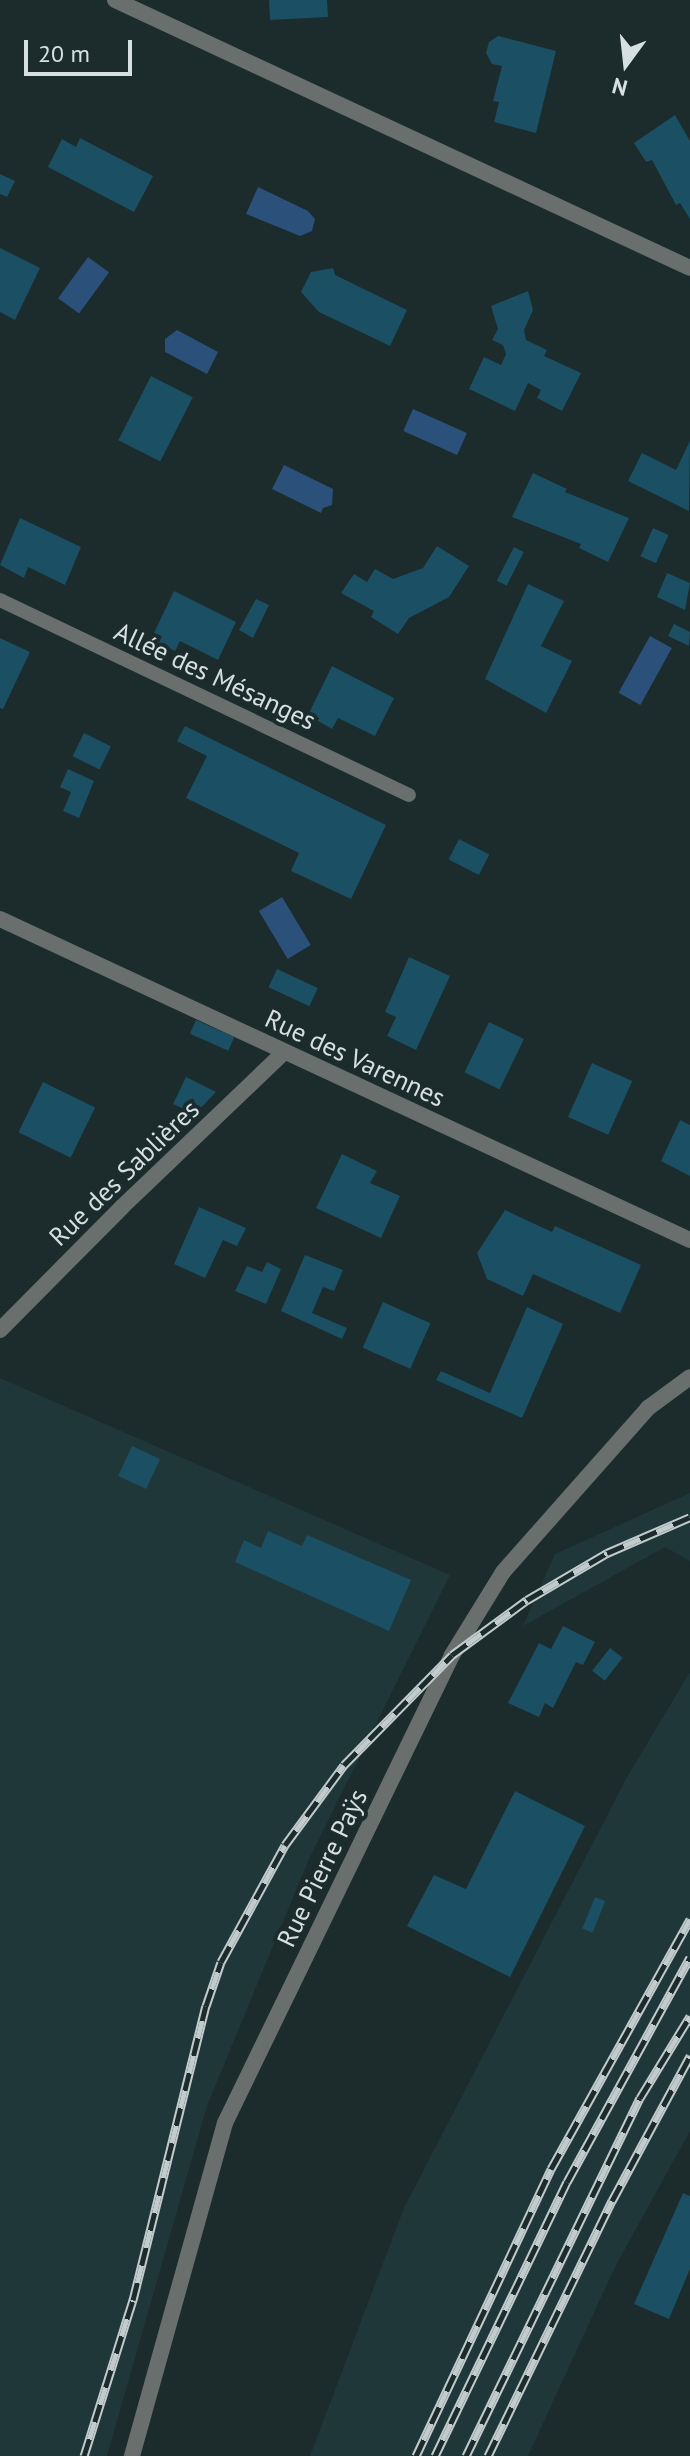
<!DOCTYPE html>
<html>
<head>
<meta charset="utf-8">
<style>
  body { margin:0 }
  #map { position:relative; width:690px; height:2456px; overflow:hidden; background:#1c2b2c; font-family:"PT Sans",sans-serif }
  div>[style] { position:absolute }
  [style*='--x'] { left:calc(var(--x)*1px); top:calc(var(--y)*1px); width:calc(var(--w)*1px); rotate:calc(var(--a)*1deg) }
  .built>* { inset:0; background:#203739 }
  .water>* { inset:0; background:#2b5079; transform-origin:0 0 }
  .building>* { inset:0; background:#1a4f64; transform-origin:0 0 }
  .service>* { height:14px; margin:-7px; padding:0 7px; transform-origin:7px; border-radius:7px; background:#686f6d }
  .minor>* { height:16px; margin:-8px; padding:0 8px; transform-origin:8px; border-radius:8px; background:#686f6d }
  .rail>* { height:9px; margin-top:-4.5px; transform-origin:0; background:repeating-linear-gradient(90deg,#1c2b2c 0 18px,#c1cbcc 0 36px); box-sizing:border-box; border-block:2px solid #c1cbcc }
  span { translate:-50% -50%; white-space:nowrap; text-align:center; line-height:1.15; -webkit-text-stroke:8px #1c2b2c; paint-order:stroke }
  .street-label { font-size:26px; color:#d7e0e1 }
  .north { position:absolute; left:586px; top:24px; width:80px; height:80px; -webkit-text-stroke:6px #1c2b2c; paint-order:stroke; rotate:195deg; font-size:22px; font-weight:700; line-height:32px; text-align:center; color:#d7e0e1 }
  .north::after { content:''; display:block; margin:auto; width:28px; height:36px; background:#d7e0e1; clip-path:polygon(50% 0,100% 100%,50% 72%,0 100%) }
  .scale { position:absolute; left:24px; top:40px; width:108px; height:36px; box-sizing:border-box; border:4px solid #d7e0e1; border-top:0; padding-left:10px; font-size:24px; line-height:28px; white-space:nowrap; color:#d7e0e1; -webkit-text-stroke:6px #1c2b2c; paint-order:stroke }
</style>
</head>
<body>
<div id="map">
  <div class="built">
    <i style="clip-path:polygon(0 1378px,450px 1575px,308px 1861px,207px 2106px,107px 2456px,0 2456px)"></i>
    <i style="clip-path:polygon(690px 1493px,690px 1561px,665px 1547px,523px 1626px,555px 1554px)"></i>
    <i style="clip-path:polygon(690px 1672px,690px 2131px,615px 2267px,528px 2456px,310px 2456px,404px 2208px,626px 1779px)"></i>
  </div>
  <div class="water">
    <i style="clip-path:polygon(258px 187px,308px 211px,315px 219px,312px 231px,300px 236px,246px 214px)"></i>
    <i style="left:88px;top:257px;width:26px;height:51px;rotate:36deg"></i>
    <i style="clip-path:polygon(177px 330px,218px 352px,207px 374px,165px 352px,165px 339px)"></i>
    <i style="left:413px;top:409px;width:59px;height:24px;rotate:24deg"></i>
    <i style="clip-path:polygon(284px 465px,333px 489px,332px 505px,323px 508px,321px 513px,272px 489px)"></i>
    <i style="left:650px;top:636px;width:25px;height:65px;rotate:29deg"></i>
    <i style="left:282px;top:897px;width:56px;height:27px;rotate:59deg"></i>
  </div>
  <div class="building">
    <i style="clip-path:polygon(269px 0,327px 0,328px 17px,270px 20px)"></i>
    <i style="clip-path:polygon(498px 36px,556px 51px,536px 133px,494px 122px,499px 102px,493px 101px,502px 66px,492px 64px,486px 53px,489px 42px)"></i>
    <i style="clip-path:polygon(675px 115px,690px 141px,690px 219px,680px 203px,676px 205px,652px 160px,646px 162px,634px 143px)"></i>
    <i style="clip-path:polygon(80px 138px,153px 176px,134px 212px,48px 167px,62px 139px,76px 147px)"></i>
    <i style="clip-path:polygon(0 174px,15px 181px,7px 197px,0 194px)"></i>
    <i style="clip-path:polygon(0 248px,40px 268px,15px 320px,0 312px)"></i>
    <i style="clip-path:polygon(333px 268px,335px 275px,407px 310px,390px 346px,319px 312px,301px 292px,311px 272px)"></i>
    <i style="clip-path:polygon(528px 291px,533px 310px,524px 330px,526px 340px,547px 350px,544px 356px,581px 373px,562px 411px,537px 398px,541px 390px,528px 383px,515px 411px,469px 389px,484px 357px,501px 365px,506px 354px,503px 345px,492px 340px,498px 329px,491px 306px)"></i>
    <i style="left:151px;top:376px;width:47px;height:72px;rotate:27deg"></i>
    <i style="clip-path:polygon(690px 441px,689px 511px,628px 481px,642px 453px,676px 470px)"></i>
    <i style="clip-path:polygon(533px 473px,567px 489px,565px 492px,629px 518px,608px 562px,579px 548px,581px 544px,512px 517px)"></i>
    <i style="clip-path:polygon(20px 518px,81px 547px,65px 585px,28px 567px,24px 578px,0 565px)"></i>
    <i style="left:653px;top:528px;width:17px;height:31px;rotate:24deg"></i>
    <i style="clip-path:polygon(437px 546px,469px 566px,449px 597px,409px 618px,398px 634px,371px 617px,374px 611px,341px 593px,354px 574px,367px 582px,375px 569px,393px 579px,423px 568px)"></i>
    <i style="left:514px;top:547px;width:11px;height:38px;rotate:27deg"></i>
    <i style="clip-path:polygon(667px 573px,690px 583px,685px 610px,657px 597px)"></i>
    <i style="clip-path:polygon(528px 584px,564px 601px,541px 646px,572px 661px,546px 713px,485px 679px)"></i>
    <i style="clip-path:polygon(174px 591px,236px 622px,218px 660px,180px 641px,175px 651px,151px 639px)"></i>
    <i style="clip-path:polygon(256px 599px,269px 605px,253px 638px,239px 630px)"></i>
    <i style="clip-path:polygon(674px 624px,690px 632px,689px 646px,668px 636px)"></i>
    <i style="clip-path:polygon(0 638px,30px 652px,3px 709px,0 708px)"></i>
    <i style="clip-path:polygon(332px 666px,394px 698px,375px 736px,338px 718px,332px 729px,308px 715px)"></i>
    <i style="clip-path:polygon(185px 726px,386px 825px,351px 899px,291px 871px,299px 853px,186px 798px,207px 756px,177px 741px)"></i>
    <i style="left:84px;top:733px;width:30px;height:26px;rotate:26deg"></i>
    <i style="clip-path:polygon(68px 769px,94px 781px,79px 818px,63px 811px,71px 792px,60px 787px)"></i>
    <i style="left:459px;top:839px;width:34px;height:23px;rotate:27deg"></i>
    <i style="clip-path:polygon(409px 957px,450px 976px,416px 1050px,387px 1036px,396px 1017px,385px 1012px)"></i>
    <i style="left:277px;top:969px;width:45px;height:20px;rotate:25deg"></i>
    <i style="left:196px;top:1020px;width:42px;height:15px;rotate:24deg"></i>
    <i style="left:489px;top:1022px;width:39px;height:56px;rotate:26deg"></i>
    <i style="left:592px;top:1063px;width:44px;height:59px;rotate:24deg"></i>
    <i style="clip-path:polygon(186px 1077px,216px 1092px,195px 1114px,173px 1104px)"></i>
    <i style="left:43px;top:1082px;width:58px;height:56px;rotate:26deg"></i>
    <i style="clip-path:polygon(680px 1120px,690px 1125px,690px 1176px,661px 1161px)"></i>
    <i style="clip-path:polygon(342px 1154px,377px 1171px,370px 1183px,400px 1196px,381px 1238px,316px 1208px)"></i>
    <i style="clip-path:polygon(199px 1207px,246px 1228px,237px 1246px,223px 1240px,205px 1278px,174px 1264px)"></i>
    <i style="clip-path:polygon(505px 1210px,552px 1232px,555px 1226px,641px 1265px,620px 1313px,533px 1274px,523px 1296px,487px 1279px,477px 1253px)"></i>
    <i style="clip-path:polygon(305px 1255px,343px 1270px,334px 1291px,323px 1287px,312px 1313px,347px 1328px,342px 1339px,281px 1311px)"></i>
    <i style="clip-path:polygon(267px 1262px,281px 1269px,266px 1304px,235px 1291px,247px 1266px,262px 1272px)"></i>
    <i style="left:383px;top:1302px;width:52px;height:50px;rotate:24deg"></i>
    <i style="clip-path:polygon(527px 1307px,563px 1324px,522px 1418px,436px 1380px,441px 1371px,490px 1393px)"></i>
    <i style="left:132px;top:1446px;width:31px;height:33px;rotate:25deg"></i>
    <i style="clip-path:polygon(268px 1531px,302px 1546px,307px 1535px,411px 1580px,389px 1631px,235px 1562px,244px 1540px,261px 1548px)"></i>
    <i style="clip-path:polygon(563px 1626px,595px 1642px,583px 1665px,576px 1662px,553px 1708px,545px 1703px,539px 1717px,508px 1703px,539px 1643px,551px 1649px)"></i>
    <i style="left:610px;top:1648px;width:16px;height:29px;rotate:38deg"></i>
    <i style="clip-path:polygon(515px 1791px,585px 1826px,510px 1977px,407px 1926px,434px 1875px,466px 1889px)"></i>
    <i style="left:595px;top:1897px;width:11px;height:34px;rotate:22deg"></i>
    <i style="clip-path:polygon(683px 2193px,690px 2196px,690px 2269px,669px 2319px,634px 2304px)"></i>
  </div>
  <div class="service">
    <i style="--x:0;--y:600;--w:453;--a:25.5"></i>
  </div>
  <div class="minor">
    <i style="--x:115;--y:0;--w:634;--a:24.99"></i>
    <i style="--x:0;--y:919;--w:761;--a:24.95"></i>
    <i style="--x:0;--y:1330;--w:173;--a:-45.2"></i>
    <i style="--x:122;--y:1207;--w:224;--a:-43.7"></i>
    <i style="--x:132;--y:2456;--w:346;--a:-74.4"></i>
    <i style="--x:225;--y:2123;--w:520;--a:-64.12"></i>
    <i style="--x:452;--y:1655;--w:97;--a:-58.4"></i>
    <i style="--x:503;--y:1572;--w:219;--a:-48.5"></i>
    <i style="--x:648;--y:1408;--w:52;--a:-36.4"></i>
  </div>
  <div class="rail">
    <i style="--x:84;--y:2456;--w:164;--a:-72.6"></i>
    <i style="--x:133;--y:2300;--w:303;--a:-76.1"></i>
    <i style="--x:206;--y:2006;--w:46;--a:-71.2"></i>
    <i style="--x:221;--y:1962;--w:133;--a:-61.3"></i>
    <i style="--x:285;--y:1845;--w:99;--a:-53.6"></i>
    <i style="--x:344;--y:1765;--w:154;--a:-45.5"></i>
    <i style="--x:452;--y:1655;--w:93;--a:-36.3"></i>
    <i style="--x:527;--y:1600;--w:93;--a:-30.4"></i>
    <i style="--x:607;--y:1553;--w:90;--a:-23.4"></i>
    <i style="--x:416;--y:2456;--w:317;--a:-64.8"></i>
    <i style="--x:551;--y:2169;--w:286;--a:-60.9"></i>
    <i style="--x:435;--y:2456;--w:304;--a:-64.3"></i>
    <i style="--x:567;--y:2182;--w:256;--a:-61.3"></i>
    <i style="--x:466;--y:2456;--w:398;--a:-64.1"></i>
    <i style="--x:640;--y:2098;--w:96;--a:-58.6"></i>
    <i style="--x:488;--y:2456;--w:284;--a:-64.1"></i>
    <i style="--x:612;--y:2201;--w:165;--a:-61.7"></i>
  </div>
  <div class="street-label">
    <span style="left:215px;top:676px;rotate:25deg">Allée des Mésanges</span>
    <span style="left:355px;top:1058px;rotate:25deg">Rue des Varennes</span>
    <span style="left:124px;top:1173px;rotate:-44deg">Rue des Sablières</span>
    <span style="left:322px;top:1868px;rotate:-64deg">Rue Pierre Paÿs</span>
  </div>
  <div class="north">N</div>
  <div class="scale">20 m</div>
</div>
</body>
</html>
